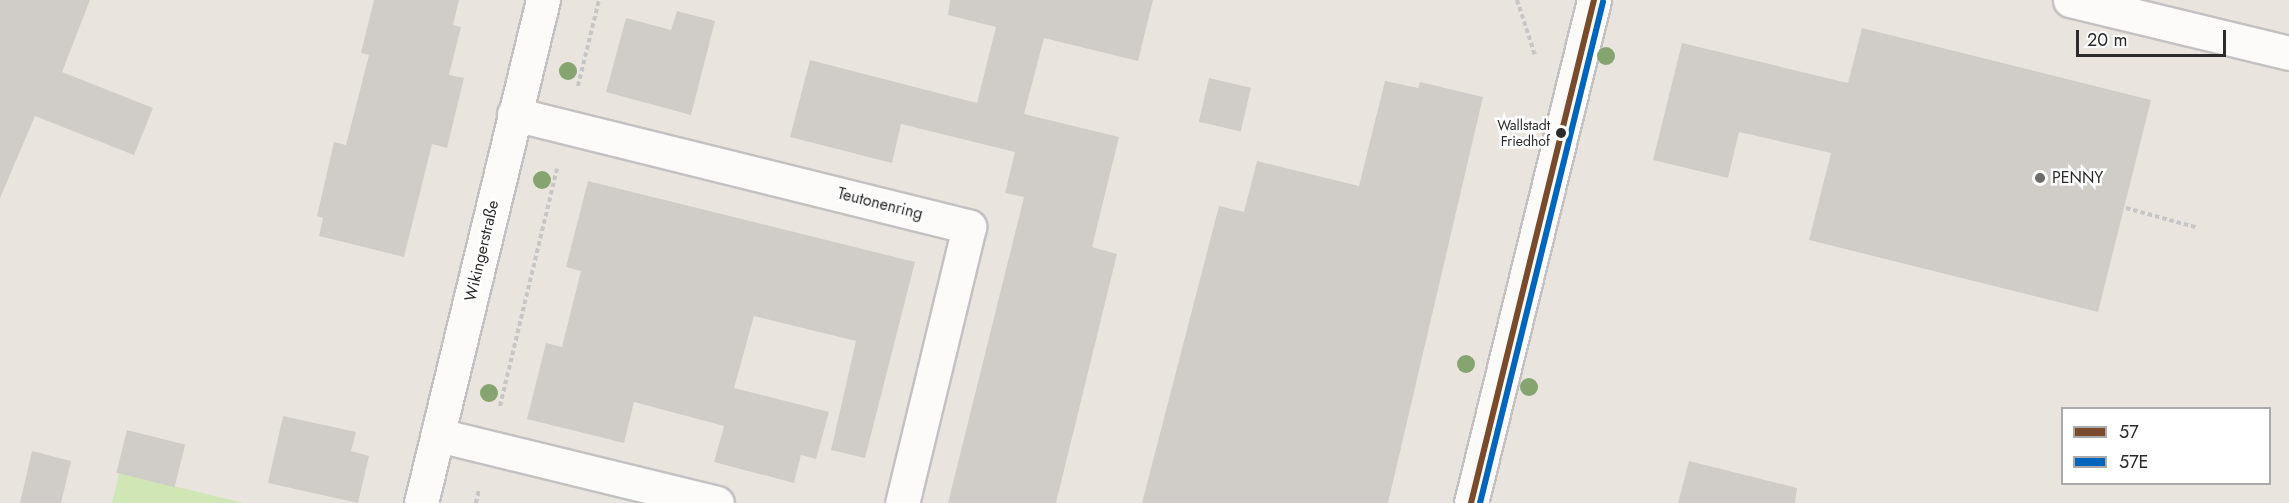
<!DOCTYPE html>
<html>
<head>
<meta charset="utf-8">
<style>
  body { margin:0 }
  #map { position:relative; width:2289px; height:503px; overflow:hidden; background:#eae4df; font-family:Jost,sans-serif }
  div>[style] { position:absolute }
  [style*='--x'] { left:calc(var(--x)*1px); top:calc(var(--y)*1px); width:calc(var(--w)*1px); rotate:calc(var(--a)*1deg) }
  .green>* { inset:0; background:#d0e7b5 }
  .building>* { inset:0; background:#d0cdc9; transform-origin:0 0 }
  .path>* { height:4px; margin-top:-2px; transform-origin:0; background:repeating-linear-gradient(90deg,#c6c6c6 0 4.5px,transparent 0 7.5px) }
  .roads { filter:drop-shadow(2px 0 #c3c1c1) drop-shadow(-2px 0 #c3c1c1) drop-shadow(0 2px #c3c1c1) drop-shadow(0 -2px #c3c1c1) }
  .minor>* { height:33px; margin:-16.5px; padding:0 16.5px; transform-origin:16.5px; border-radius:16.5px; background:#fcfbfa }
  .bus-1>* { height:6px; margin:-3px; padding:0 3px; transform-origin:3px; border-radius:3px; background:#7a4b2a }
  .bus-2>* { height:6px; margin:-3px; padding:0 3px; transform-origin:3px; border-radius:3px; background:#0065bd }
  .trees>* { width:18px; height:18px; margin:-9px; border-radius:50%; background:#85a46f }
  .dots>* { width:16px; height:16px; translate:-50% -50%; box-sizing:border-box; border:3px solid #fff; border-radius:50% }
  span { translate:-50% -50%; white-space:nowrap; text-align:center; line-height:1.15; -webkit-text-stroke:5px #fff; paint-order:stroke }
  .bus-label { font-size:14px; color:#2b2b2b }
  .right { translate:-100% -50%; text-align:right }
  .poi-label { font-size:16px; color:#2b2b2b }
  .left { translate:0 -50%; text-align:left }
  .street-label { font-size:16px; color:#2b2b2b }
  .legend { position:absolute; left:2061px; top:407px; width:210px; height:78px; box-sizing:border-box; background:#fff; border:2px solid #aaa; margin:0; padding:8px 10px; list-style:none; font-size:18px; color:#2b2b2b }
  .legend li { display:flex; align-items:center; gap:12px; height:30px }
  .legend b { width:30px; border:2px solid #aaa }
  .scale { position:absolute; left:2076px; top:30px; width:150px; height:27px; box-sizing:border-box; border:3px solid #2b2b2b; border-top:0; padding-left:8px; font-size:18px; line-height:21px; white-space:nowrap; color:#2b2b2b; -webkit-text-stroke:4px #fff; paint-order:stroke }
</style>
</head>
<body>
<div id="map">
  <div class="green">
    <i style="clip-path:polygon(119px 473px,244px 503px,112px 503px)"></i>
  </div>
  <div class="building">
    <i style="clip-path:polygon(0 0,90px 0,62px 72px,153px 108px,134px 155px,35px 116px,0 198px)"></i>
    <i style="clip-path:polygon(374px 0,459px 0,453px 25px,461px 27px,449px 75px,464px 78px,447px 148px,432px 144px,404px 257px,319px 236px,323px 218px,317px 216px,334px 142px,346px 145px,369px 55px,361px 53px)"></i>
    <i style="clip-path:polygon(950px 0,1153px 0,1138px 61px,1044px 38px,1024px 114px,1119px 137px,1092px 247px,1117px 254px,1056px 503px,948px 503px,1024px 197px,1005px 193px,1015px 152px,901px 124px,892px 163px,790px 137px,810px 60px,977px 103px,996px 27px,948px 15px)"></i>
    <i style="clip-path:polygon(677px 11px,715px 21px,691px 115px,606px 92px,626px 18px,671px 30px)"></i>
    <i style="clip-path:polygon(1862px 28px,2151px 100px,2098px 312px,1809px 240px,1831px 153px,1739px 132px,1728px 178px,1653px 160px,1682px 43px,1848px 83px)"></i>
    <i style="left:1209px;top:78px;width:43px;height:45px;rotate:13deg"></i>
    <i style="clip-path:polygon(1385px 81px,1418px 88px,1420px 82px,1483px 97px,1388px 503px,1142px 503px,1219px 206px,1244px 212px,1257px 161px,1359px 186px)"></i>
    <i style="clip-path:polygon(588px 181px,915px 262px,865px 458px,831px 450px,856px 341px,754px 316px,734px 388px,829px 412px,816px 459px,801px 455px,794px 483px,714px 462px,724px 426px,634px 402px,624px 443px,527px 419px,546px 343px,562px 347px,581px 271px,566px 267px)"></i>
    <i style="clip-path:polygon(283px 416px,356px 432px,351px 451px,369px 456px,358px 503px,268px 483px)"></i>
    <i style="left:127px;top:430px;width:60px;height:44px;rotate:14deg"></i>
    <i style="clip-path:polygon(32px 451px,71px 461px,61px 503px,20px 503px)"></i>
    <i style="clip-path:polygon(1689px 461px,1797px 488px,1795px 503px,1678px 503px)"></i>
  </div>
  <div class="path">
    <i style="--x:1517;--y:0;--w:58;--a:71.9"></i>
    <i style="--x:578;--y:86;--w:89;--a:-76.3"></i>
    <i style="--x:2126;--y:208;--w:72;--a:15.4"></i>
    <i style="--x:500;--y:406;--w:244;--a:-76.5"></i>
    <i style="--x:476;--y:503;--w:14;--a:-78"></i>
  </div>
  <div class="roads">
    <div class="minor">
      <i style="--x:2070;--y:0;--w:225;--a:13.6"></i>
      <i style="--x:514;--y:114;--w:469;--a:13.9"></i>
      <i style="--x:969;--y:227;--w:284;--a:103.6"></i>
      <i style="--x:438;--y:435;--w:287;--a:13.7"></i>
      <i style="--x:421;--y:503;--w:518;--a:-76.37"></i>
      <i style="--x:1471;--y:503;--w:518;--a:-76.26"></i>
    </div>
  </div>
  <div class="bus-1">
    <i style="--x:1471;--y:503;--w:518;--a:-76.26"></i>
  </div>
  <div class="bus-2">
    <i style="--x:1480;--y:503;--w:516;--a:-76.21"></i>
  </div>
  <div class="trees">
    <i style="left:1606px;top:56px"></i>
    <i style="left:568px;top:71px"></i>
    <i style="left:542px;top:180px"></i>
    <i style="left:1466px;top:364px"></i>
    <i style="left:1529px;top:387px"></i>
    <i style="left:489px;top:393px"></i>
  </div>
  <div class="dots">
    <i style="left:1561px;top:133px;background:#2b2b2b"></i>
    <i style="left:2040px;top:178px;background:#6e6c6a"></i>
  </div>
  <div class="bus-label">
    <span class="right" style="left:1550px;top:133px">Wallstadt<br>Friedhof</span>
  </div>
  <div class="poi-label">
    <span class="left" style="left:2052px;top:178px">PENNY</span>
  </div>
  <div class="street-label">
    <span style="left:880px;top:204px;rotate:14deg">Teutonenring</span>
    <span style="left:482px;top:251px;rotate:-77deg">Wikingerstraße</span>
  </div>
  <ul class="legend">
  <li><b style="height:8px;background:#7a4b2a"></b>57</li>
  <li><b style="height:8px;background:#0065bd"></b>57E</li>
  </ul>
  <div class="scale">20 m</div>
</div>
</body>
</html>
